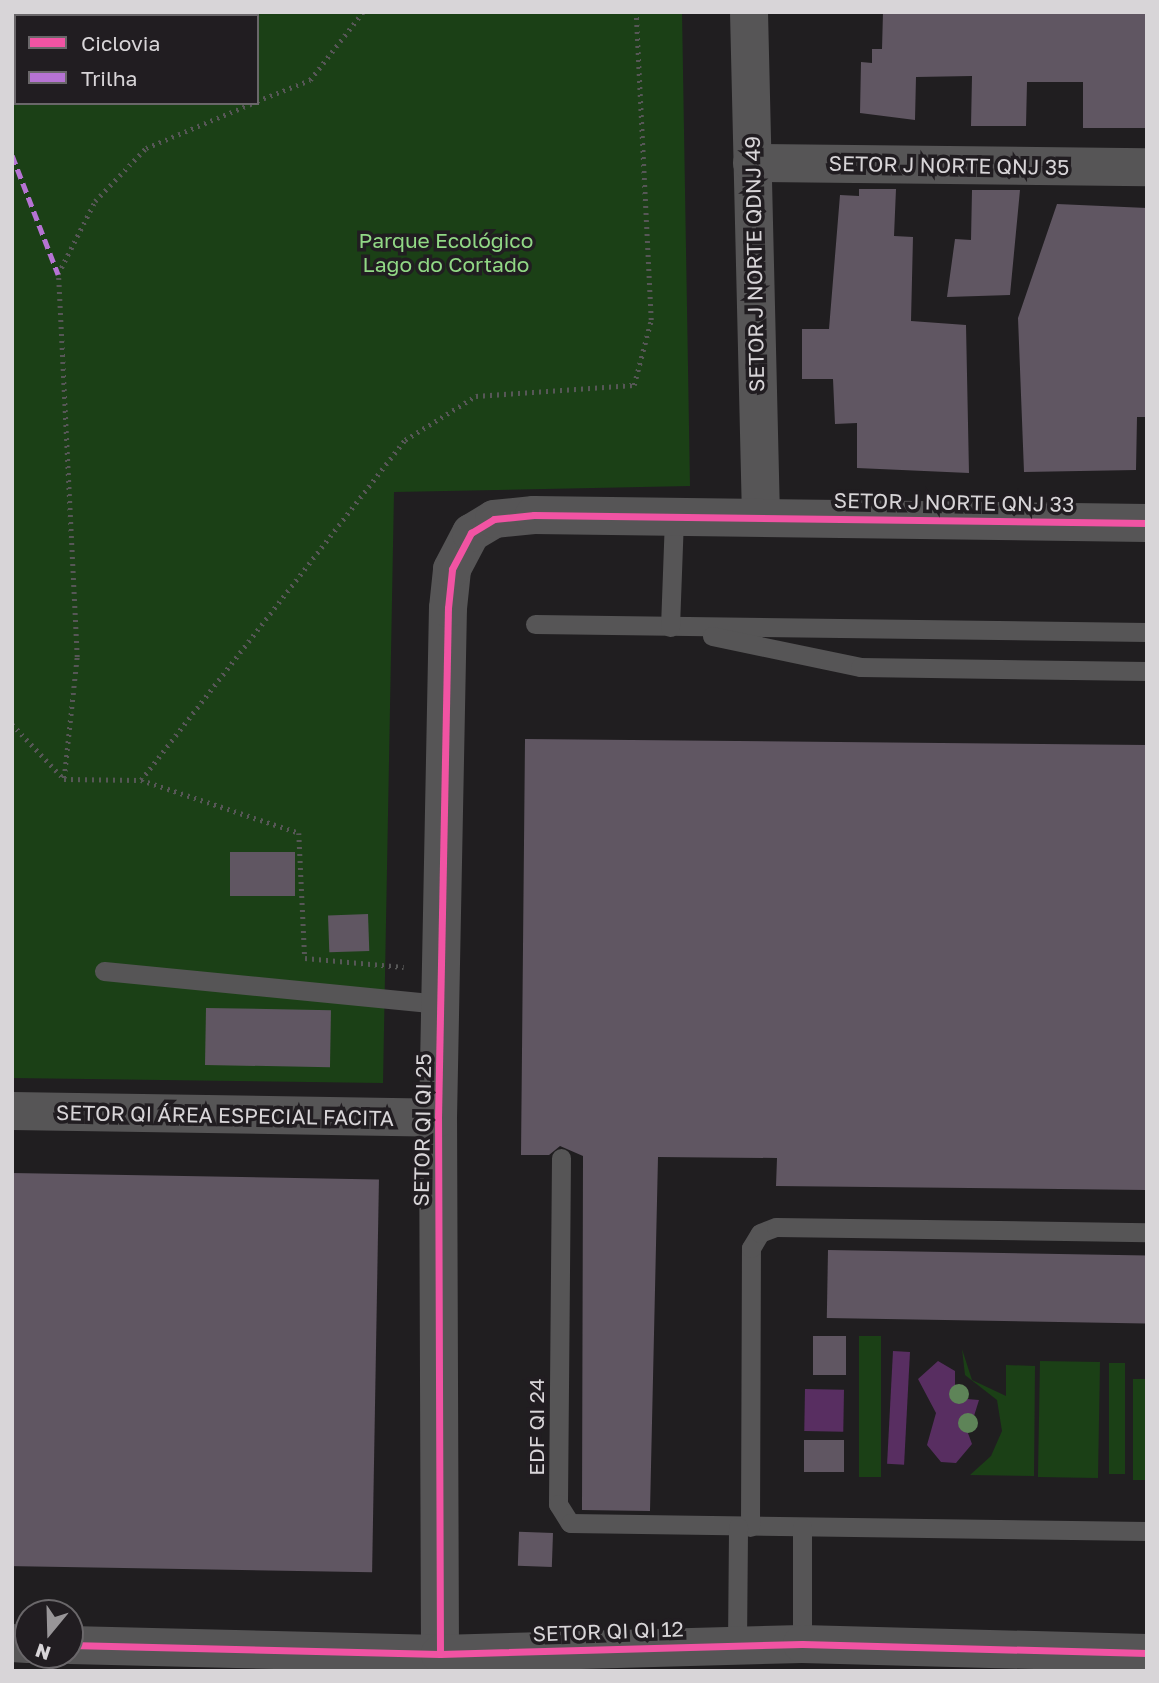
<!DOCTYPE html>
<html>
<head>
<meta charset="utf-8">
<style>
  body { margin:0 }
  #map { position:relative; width:1159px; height:1683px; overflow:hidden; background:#201e20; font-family:"Golos Text",sans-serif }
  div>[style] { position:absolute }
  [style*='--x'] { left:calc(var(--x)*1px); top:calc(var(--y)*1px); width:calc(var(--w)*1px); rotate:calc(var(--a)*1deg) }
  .green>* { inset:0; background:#1b4016; transform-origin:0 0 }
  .water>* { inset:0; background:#582e61; transform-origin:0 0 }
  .building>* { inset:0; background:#605662; transform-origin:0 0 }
  .path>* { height:4.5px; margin-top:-2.25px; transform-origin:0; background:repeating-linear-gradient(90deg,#575757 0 2px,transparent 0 7px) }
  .service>* { height:19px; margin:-9.5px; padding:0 9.5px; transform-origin:9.5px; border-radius:9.5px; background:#565556 }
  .minor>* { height:38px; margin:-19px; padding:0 19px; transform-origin:19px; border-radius:19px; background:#565556 }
  .tertiary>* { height:38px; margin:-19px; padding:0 19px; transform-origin:19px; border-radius:19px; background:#565556 }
  .quiet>* { height:5px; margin-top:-2.5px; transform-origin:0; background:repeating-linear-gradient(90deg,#b673d3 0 10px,transparent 0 15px) }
  .cycleway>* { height:7px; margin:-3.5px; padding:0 3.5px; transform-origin:3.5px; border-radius:3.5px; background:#f153a3 }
  .trees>* { width:20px; height:20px; margin:-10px; border-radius:50%; background:#5e8458 }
  span { translate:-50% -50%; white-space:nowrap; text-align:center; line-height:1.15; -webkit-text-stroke:7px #211d21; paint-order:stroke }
  .street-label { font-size:21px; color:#d8d5d8 }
  .park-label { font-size:21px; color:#91d885 }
  .frame { position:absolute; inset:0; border:14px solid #d8d5d8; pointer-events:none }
  .legend { position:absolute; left:14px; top:14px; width:245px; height:91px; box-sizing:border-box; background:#211d21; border:2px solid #6a676a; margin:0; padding:9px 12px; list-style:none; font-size:21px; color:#d8d5d8 }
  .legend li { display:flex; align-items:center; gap:14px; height:35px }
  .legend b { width:35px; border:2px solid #6a676a }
  .north { position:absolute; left:14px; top:1599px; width:70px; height:70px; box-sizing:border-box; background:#211d21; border:2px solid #6a676a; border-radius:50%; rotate:199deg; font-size:19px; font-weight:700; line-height:28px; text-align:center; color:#d8d5d8 }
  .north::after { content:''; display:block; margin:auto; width:24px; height:32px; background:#989598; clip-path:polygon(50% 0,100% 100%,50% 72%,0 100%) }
</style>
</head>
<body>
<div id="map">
  <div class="green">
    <i style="clip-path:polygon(evenodd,12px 12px,682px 12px,690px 486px,394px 492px,383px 1083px,12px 1078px,12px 12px,16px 16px,257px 16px,257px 103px,16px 103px,16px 16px)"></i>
    <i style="left:859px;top:1336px;width:22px;height:141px"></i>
    <i style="clip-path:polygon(962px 1349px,972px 1380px,1006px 1396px,1006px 1365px,1035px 1366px,1034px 1476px,970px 1475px,991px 1456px,1002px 1431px,997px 1400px,965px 1375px)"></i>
    <i style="left:1040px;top:1361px;width:60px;height:116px;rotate:1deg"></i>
    <i style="left:1109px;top:1363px;width:16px;height:111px"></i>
    <i style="left:1133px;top:1379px;width:14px;height:101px"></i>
  </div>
  <div class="water">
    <i style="left:893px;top:1351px;width:17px;height:113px;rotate:3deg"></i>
    <i style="clip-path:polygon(938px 1361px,955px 1371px,955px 1398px,979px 1400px,974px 1416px,962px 1417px,972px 1444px,956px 1463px,941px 1462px,927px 1445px,936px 1413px,918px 1379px)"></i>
    <i style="left:805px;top:1389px;width:39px;height:42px;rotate:1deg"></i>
  </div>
  <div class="building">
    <i style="clip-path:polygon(883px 12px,1147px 12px,1147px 128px,1083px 128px,1083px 82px,1027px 82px,1026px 126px,971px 126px,972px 76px,916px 77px,915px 120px,860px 113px,861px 62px,872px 63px,872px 49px,882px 49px)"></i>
    <i style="clip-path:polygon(859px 189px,896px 189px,894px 236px,913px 237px,911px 321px,966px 325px,969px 473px,857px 468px,857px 423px,835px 424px,833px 379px,802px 379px,802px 329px,829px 329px,840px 195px,859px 196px)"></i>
    <i style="clip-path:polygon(972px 190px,1020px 190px,1010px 295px,947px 297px,955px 239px,971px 240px)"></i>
    <i style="clip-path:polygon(1057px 204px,1147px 208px,1147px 417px,1137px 417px,1136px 470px,1024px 472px,1018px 318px)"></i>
    <i style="clip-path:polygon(525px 739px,1147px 745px,1147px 1190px,776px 1186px,777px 1158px,658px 1157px,650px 1511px,582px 1510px,583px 1156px,560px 1146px,549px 1155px,521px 1155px)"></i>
    <i style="left:230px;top:852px;width:65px;height:44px"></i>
    <i style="left:368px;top:914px;width:37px;height:40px;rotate:88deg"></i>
    <i style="left:206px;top:1008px;width:125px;height:57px;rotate:1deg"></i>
    <i style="left:12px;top:1173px;width:367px;height:393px;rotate:1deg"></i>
    <i style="left:828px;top:1250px;width:319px;height:68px;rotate:1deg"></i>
    <i style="left:813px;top:1336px;width:33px;height:39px"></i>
    <i style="left:804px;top:1440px;width:40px;height:32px"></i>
    <i style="left:553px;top:1533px;width:34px;height:34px;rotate:92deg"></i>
  </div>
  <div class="path">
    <i style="--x:257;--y:101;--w:57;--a:-21.6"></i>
    <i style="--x:310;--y:80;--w:86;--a:-52.1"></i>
    <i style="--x:12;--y:724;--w:76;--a:46.6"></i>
    <i style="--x:64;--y:779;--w:77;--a:0.7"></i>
    <i style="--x:141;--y:780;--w:430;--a:-52.2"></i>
    <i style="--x:405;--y:440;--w:84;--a:-31.8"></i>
    <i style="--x:476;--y:396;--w:158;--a:-4"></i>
    <i style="--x:634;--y:385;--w:67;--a:-75.3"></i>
    <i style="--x:651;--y:320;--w:308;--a:-92.8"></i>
    <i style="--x:64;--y:778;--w:122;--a:-83.9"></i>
    <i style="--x:77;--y:657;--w:383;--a:-92.8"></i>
    <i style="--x:58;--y:274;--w:82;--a:-63.1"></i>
    <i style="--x:95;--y:201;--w:74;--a:-46.1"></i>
    <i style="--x:146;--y:148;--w:116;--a:-22.8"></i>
    <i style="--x:141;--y:780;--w:167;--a:18.5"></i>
    <i style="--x:299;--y:833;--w:125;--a:87.3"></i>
    <i style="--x:305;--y:958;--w:99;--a:5.2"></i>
  </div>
  <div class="service">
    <i style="--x:535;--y:624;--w:612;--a:0.75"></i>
    <i style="--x:670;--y:627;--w:111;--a:-87.9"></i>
    <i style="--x:712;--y:636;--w:151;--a:11.8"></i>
    <i style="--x:860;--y:667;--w:287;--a:0.8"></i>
    <i style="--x:104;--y:971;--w:340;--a:5.6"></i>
    <i style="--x:561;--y:1158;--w:346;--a:90.5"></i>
    <i style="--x:558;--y:1504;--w:22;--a:58"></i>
    <i style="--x:570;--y:1523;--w:577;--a:0.79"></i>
    <i style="--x:750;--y:1527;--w:279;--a:-89.8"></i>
    <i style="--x:751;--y:1248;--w:17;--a:-59"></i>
    <i style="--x:760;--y:1233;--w:17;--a:-21"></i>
    <i style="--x:776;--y:1227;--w:371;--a:0.8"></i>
    <i style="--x:802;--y:1527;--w:117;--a:90"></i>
    <i style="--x:737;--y:1645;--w:118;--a:-89.5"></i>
  </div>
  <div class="minor">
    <i style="--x:749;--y:12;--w:505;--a:88.64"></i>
    <i style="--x:752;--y:163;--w:395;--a:0.6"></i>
    <i style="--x:12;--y:1111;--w:426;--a:0.9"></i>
    <i style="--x:440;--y:1654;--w:536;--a:-90.21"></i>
    <i style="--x:438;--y:1118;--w:510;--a:-88.88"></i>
    <i style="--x:448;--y:608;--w:39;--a:-84"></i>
    <i style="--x:452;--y:569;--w:41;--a:-62.2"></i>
    <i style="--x:471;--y:533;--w:27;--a:-31"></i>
    <i style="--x:494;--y:519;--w:40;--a:-5.7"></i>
    <i style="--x:534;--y:515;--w:613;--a:0.75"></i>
  </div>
  <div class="tertiary">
    <i style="--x:12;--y:1643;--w:16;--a:4"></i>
    <i style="--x:70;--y:1645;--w:370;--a:1.4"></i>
    <i style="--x:440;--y:1654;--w:362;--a:-1.6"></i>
    <i style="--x:802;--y:1644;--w:345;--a:1.5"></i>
  </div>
  <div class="quiet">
    <i style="--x:12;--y:155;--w:128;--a:68.9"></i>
  </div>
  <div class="cycleway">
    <i style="--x:70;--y:1645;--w:370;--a:1.4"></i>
    <i style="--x:440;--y:1654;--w:362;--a:-1.6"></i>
    <i style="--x:802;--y:1644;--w:345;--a:1.5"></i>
    <i style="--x:440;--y:1654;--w:536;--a:-90.21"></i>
    <i style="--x:438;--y:1118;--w:510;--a:-88.88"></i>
    <i style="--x:448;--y:608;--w:39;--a:-84"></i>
    <i style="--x:452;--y:569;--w:41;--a:-62.2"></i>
    <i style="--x:471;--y:533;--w:27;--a:-31"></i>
    <i style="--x:494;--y:519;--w:40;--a:-5.7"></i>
    <i style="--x:534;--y:515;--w:613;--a:0.75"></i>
  </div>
  <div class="trees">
    <i style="left:959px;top:1394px"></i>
    <i style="left:968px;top:1423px"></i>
  </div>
  <div class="street-label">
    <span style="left:949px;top:165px;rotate:1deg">SETOR J NORTE QNJ 35</span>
    <span style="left:754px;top:264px;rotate:-91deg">SETOR J NORTE QDNJ 49</span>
    <span style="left:954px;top:502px;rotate:1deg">SETOR J NORTE QNJ 33</span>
    <span style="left:225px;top:1115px;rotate:1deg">SETOR QI ÁREA ESPECIAL FACITA</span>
    <span style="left:422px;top:1130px;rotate:-89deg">SETOR QI QI 25</span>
    <span style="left:536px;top:1427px;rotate:-90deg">EDF QI 24</span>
    <span style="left:608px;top:1631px;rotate:-2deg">SETOR QI QI 12</span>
  </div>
  <div class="park-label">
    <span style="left:446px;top:252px">Parque Ecológico<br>Lago do Cortado</span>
  </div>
  <div class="frame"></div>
  <ul class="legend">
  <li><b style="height:9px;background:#f153a3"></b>Ciclovia</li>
  <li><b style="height:9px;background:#b673d3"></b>Trilha</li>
  </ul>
  <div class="north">N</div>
</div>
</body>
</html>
